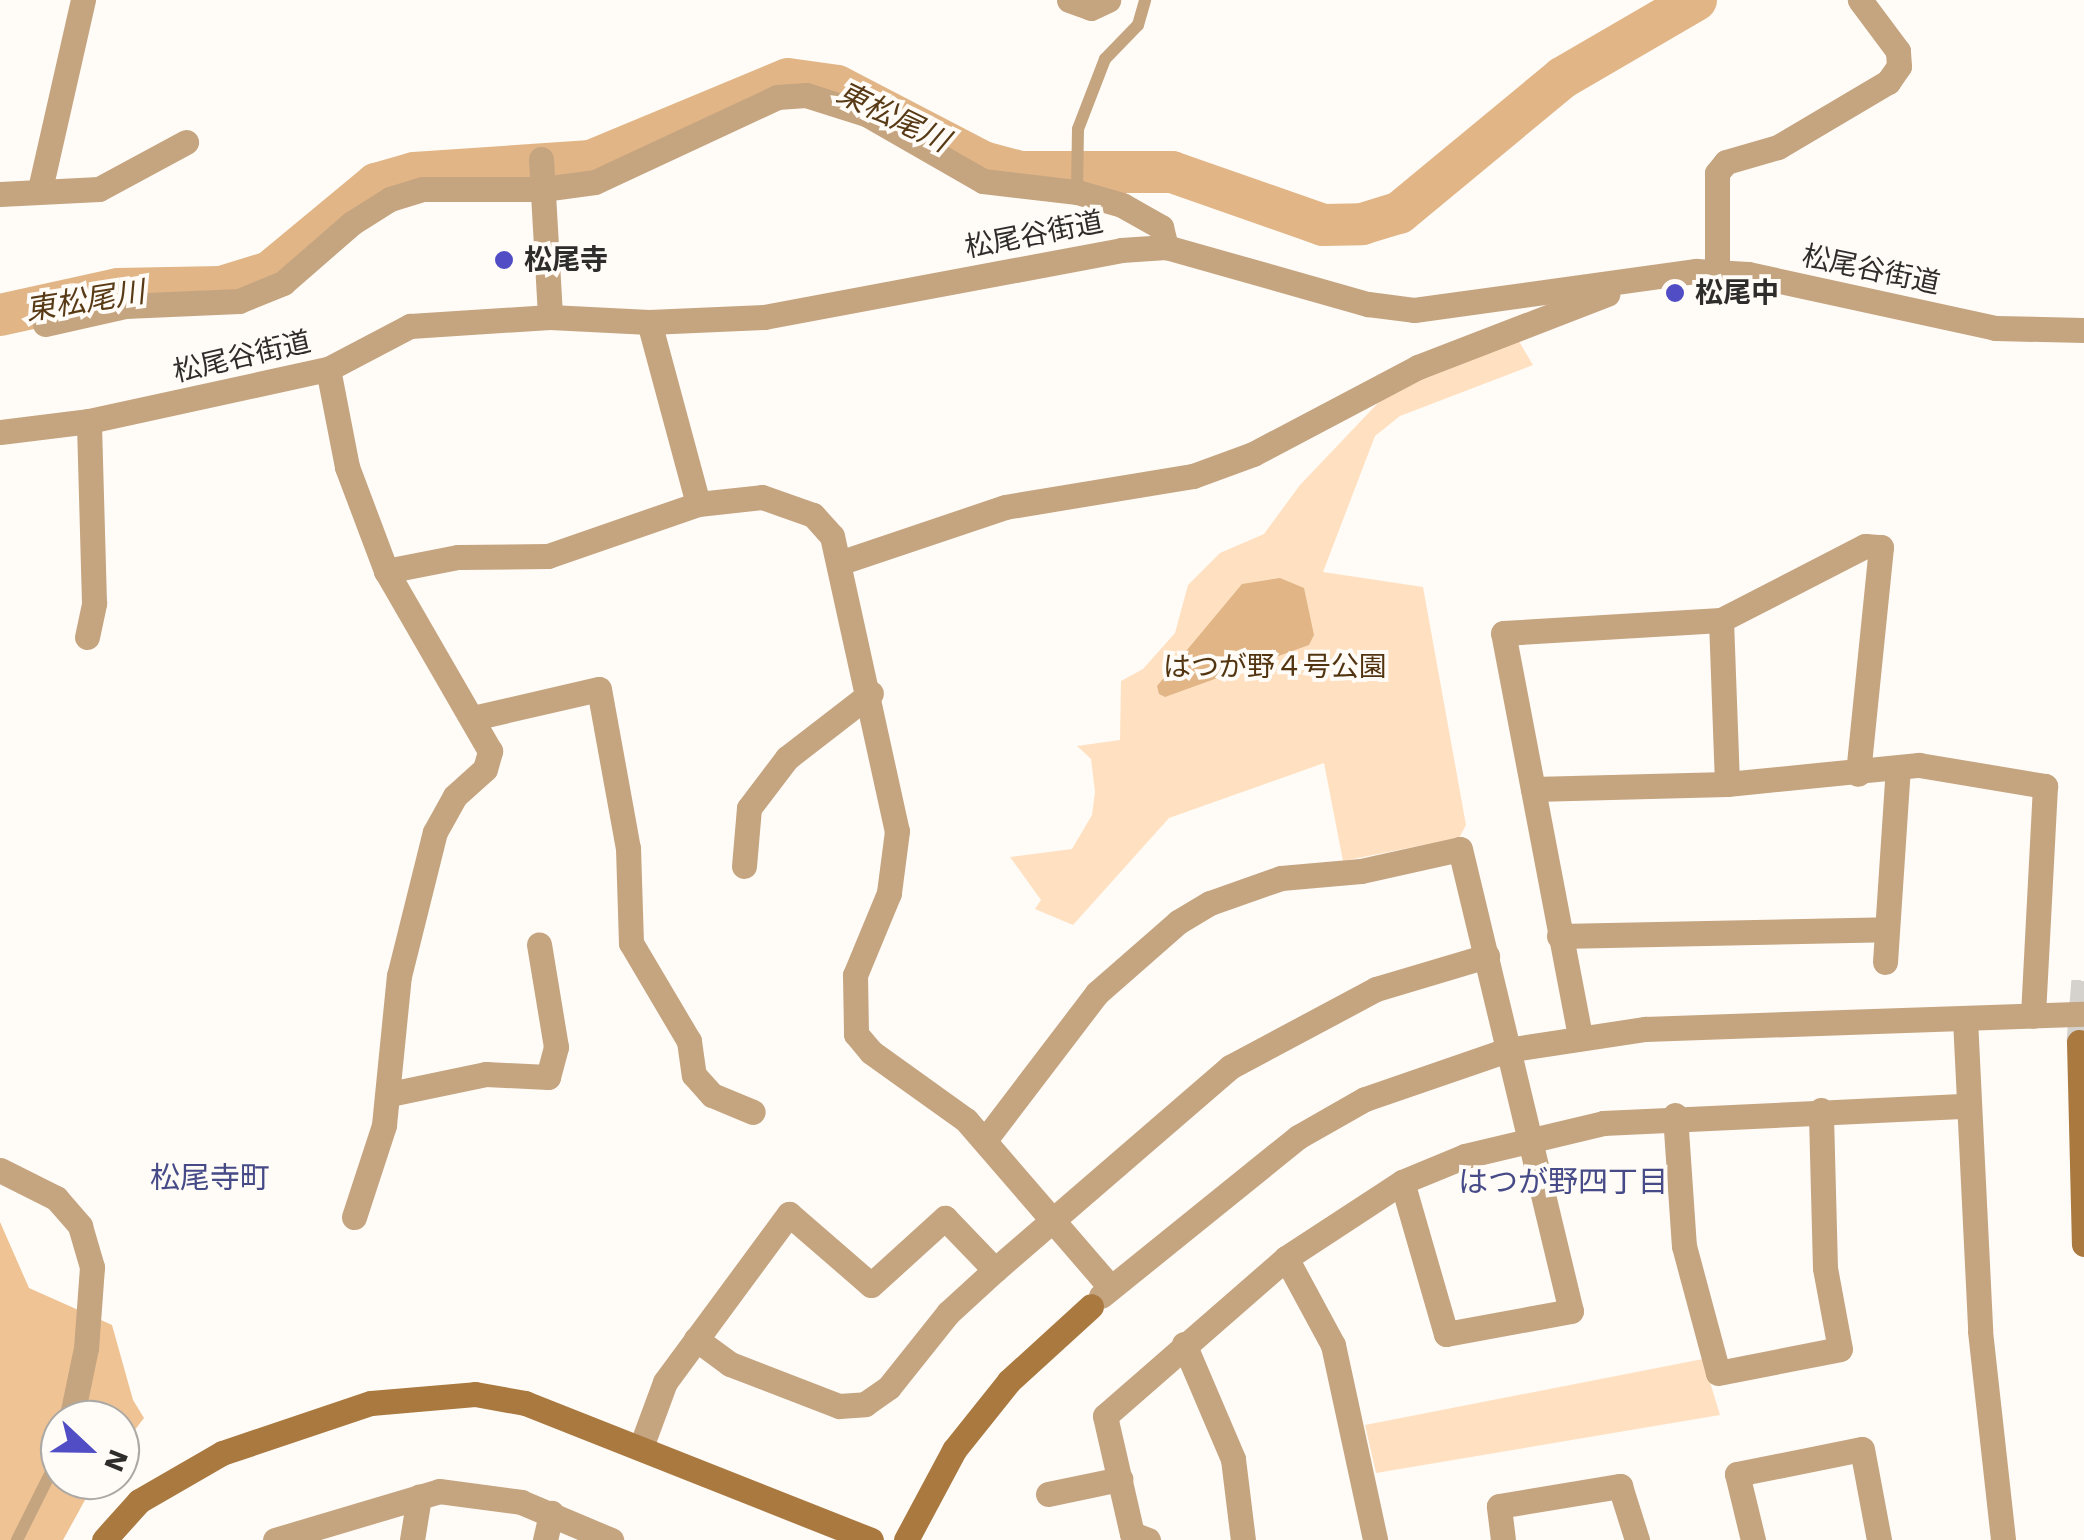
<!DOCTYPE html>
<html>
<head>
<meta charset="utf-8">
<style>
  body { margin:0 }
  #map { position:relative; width:2084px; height:1540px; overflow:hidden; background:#fffbf6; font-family:"Work Sans","Noto Sans JP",sans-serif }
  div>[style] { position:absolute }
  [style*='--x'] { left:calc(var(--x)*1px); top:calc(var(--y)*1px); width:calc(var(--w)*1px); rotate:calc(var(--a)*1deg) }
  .green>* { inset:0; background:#ffe1c2 }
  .forest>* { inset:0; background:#efc394 }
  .water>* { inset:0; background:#e1b586 }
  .river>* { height:42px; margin:-21px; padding:0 21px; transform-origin:21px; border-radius:21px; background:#e1b586 }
  .secondary-tunnel>* { height:25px; margin-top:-12.5px; transform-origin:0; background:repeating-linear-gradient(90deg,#d5d2ce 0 25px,transparent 0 37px) }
  .lane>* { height:12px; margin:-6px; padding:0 6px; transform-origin:6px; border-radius:6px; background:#c5a480 }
  .street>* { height:25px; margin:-12.5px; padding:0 12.5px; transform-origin:12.5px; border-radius:12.5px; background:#c5a480 }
  .secondary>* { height:25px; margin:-12.5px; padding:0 12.5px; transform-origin:12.5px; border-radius:12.5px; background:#a97940 }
  .dots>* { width:28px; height:28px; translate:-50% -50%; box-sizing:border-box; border:5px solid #fffbf6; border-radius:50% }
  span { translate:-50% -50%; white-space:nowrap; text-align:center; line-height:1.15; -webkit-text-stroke:8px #fffbf6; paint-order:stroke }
  .street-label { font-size:28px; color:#2f2d2c }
  .poi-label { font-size:28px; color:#2f2d2c; font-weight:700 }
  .left { translate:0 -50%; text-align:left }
  .park-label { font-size:28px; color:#523510 }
  .water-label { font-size:30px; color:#583b16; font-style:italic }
  .neighbourhood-label { font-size:30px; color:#464b88 }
  .north { position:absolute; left:40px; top:1400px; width:100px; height:100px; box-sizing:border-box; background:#fffbf6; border:2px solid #aca9a5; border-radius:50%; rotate:112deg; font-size:28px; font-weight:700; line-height:40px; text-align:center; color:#2f2d2c }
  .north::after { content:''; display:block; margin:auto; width:35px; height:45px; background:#514ec5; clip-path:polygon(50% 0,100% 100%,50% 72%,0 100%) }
</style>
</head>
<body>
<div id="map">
  <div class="green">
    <i style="clip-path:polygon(1517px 338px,1533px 365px,1400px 416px,1375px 436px,1323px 572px,1423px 587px,1466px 825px,1459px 838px,1343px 861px,1324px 763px,1169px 818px,1073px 925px,1035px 909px,1041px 900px,1010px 857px,1072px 849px,1092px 815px,1095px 792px,1091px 759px,1077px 746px,1120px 740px,1121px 681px,1143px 669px,1175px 633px,1188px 585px,1220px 553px,1264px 534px,1300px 485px,1378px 403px,1402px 386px)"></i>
    <i style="clip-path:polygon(1703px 1359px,1720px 1415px,1376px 1473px,1365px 1425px)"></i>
  </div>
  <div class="forest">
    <i style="clip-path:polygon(0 1222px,29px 1288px,112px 1325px,133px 1400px,144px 1418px,120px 1449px,120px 1420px,60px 1420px,60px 1480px,96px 1480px,63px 1540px,0 1540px)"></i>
  </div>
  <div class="water">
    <i style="clip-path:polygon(1280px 578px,1304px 588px,1314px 635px,1309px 645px,1165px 697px,1159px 694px,1157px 686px,1242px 584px)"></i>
  </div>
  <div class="river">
    <i style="--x:0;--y:315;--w:121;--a:-12.4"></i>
    <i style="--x:118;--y:289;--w:103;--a:-1.1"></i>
    <i style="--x:221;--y:287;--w:51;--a:-17"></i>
    <i style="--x:270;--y:272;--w:138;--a:-39.7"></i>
    <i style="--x:376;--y:184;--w:40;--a:-16"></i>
    <i style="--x:414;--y:173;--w:177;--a:-3.9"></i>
    <i style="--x:591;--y:161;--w:213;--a:-22.6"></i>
    <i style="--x:788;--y:79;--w:49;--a:8.1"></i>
    <i style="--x:837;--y:86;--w:165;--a:27.5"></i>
    <i style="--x:983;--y:162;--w:38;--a:15"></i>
    <i style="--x:1020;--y:172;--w:152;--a:0"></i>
    <i style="--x:1172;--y:172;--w:160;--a:19.3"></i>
    <i style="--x:1323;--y:225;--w:39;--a:-1"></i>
    <i style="--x:1362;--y:224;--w:39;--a:-17"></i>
    <i style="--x:1399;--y:213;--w:212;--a:-39.6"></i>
    <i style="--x:1562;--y:78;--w:155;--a:-30.2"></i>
  </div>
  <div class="secondary-tunnel">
    <i style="--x:2079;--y:1042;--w:63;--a:-85.5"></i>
  </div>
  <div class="lane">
    <i style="--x:1077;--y:192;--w:63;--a:-89.1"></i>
    <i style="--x:1078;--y:129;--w:75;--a:-68.9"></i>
    <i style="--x:1105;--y:59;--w:47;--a:-45.9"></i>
    <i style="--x:1138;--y:25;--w:26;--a:-74"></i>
    <i style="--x:17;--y:1540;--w:96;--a:-63.4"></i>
  </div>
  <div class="street">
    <i style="--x:1069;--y:0;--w:23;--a:20"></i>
    <i style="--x:1091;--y:8;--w:19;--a:-25"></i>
    <i style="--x:541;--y:159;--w:158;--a:86.7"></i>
    <i style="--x:40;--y:189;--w:194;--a:-77.2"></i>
    <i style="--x:0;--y:194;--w:99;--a:-2.9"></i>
    <i style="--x:99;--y:189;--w:99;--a:-28.4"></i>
    <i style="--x:1717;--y:273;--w:100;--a:-90"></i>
    <i style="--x:1717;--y:173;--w:14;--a:-51"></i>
    <i style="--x:1726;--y:162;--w:54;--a:-16.1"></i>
    <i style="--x:1778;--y:147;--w:128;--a:-30.6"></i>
    <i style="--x:1888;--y:82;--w:19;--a:-55"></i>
    <i style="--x:1899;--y:66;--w:15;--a:-94"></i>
    <i style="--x:1898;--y:51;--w:64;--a:-126.7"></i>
    <i style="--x:649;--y:322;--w:188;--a:74.9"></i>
    <i style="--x:45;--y:324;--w:82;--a:-12.7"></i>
    <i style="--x:125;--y:306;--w:114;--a:-2.5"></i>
    <i style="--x:239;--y:301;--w:48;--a:-22.2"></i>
    <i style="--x:283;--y:283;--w:91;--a:-41"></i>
    <i style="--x:352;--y:223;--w:45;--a:-32.3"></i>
    <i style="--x:390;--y:199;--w:34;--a:-17"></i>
    <i style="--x:423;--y:189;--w:120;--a:0"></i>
    <i style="--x:543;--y:189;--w:52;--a:-7.7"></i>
    <i style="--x:595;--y:182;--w:201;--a:-25"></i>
    <i style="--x:777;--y:97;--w:29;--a:-4"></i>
    <i style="--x:806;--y:95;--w:63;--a:17.6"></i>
    <i style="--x:866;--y:114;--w:135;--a:29.8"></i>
    <i style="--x:983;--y:181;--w:95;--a:6.7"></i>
    <i style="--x:1077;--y:192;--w:47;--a:16.1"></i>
    <i style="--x:1122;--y:205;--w:45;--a:29.4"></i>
    <i style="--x:1161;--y:227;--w:21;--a:76"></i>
    <i style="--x:328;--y:369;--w:100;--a:79"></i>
    <i style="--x:347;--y:467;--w:111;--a:69.4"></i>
    <i style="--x:386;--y:571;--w:73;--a:-11"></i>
    <i style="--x:458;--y:557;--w:90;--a:-0.6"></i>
    <i style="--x:548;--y:556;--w:159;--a:-19.1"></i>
    <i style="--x:698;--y:504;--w:64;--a:-6.2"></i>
    <i style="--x:762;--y:497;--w:54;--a:19.4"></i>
    <i style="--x:813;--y:515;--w:28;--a:48"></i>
    <i style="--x:832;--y:536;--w:302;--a:77.6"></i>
    <i style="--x:897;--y:831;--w:63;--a:97.4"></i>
    <i style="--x:889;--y:893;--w:89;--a:112.5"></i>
    <i style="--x:855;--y:975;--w:59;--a:89"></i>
    <i style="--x:856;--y:1034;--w:23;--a:50"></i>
    <i style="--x:871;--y:1052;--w:117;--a:35.6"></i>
    <i style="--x:966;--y:1120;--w:221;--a:49.2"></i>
    <i style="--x:0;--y:432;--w:90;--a:-7"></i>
    <i style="--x:89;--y:421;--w:245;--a:-12.3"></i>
    <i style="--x:328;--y:369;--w:93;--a:-27.7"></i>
    <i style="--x:410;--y:326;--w:140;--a:-3.7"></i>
    <i style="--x:550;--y:317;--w:99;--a:2.9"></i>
    <i style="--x:649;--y:322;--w:115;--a:-2.5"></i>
    <i style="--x:764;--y:317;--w:363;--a:-10.6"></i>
    <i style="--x:1121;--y:250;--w:45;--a:-3.8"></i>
    <i style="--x:1166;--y:247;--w:210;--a:15.8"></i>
    <i style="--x:1368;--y:304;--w:46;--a:7.4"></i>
    <i style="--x:1414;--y:310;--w:285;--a:-7.9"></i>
    <i style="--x:1696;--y:271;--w:52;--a:3.3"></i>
    <i style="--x:1748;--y:274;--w:253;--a:12.3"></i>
    <i style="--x:1995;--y:328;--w:89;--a:1.3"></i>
    <i style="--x:839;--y:563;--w:175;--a:-18.6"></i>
    <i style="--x:1005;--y:507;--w:191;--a:-9.4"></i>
    <i style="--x:1193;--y:476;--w:64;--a:-20.1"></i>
    <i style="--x:1253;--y:454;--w:187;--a:-27.8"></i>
    <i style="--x:1418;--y:367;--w:203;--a:-21.1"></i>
    <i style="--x:1721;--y:620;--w:164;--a:87.9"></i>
    <i style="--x:87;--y:637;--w:35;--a:-78"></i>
    <i style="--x:94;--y:603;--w:182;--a:-91.6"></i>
    <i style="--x:473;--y:718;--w:129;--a:-13"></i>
    <i style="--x:599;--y:689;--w:162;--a:79.7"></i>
    <i style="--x:628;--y:848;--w:95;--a:88.2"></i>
    <i style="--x:631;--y:943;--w:114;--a:59.4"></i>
    <i style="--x:689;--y:1041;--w:34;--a:82"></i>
    <i style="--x:694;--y:1075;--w:27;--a:48"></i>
    <i style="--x:712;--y:1095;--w:44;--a:22.5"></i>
    <i style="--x:1533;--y:789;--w:194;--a:-1.5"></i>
    <i style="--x:1727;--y:784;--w:193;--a:-5.7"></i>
    <i style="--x:1919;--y:765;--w:128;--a:9.5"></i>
    <i style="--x:2045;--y:786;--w:230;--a:93"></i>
    <i style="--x:744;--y:866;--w:58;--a:-85.1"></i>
    <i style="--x:749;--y:808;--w:63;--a:-52.8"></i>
    <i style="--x:787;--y:758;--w:106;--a:-37.7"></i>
    <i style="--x:1559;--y:936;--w:328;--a:-1.2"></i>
    <i style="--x:1885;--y:962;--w:194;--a:-86.2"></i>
    <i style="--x:1965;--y:1019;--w:312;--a:87.2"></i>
    <i style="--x:1980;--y:1331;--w:210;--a:83.7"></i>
    <i style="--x:1580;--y:1036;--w:410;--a:-100.8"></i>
    <i style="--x:1503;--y:633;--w:218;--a:-3.4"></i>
    <i style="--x:1721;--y:620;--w:162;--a:-27.2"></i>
    <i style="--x:1865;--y:546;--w:16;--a:4"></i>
    <i style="--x:1881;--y:547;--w:228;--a:95.8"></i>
    <i style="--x:390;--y:1094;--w:98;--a:-11.8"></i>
    <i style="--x:486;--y:1074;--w:62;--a:2.8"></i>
    <i style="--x:548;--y:1077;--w:31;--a:-75"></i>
    <i style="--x:556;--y:1047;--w:104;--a:-99.4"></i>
    <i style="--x:1675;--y:1115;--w:131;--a:86.1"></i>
    <i style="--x:1684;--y:1246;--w:131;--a:75"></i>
    <i style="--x:1718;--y:1373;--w:124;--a:-11.1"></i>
    <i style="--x:1840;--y:1349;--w:82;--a:-100.5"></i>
    <i style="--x:1825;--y:1268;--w:158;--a:-91.5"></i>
    <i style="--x:985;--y:1140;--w:185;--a:-52.7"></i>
    <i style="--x:1097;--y:993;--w:108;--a:-41.2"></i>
    <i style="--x:1178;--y:922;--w:37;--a:-31"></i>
    <i style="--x:1210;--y:903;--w:75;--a:-19.4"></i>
    <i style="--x:1281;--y:878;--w:80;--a:-5"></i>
    <i style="--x:1361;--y:871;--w:101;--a:-12.5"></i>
    <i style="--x:1460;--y:849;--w:475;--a:76.5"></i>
    <i style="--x:1571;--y:1311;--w:127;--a:169.6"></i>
    <i style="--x:1446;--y:1334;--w:158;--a:-106.1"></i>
    <i style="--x:0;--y:1170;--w:63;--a:26.6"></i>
    <i style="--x:56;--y:1198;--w:37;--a:49"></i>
    <i style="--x:80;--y:1226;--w:43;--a:73.7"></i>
    <i style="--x:92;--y:1267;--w:81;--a:94.2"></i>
    <i style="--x:86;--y:1348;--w:74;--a:101.8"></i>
    <i style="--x:354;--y:1217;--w:97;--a:-71.9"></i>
    <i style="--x:384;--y:1125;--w:150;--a:-84.3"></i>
    <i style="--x:399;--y:976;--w:148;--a:-76"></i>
    <i style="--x:435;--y:832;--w:41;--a:-60.9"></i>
    <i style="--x:455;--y:796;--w:40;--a:-42"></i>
    <i style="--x:485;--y:769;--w:19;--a:-74"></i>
    <i style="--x:490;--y:751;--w:208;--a:-120"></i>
    <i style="--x:1286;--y:1258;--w:99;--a:61.6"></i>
    <i style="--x:1333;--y:1345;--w:199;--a:77.8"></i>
    <i style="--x:1101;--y:1296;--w:253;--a:-38.9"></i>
    <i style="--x:1298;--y:1137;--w:77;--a:-29.6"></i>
    <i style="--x:1365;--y:1099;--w:150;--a:-19"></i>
    <i style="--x:1507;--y:1050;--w:140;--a:-8.7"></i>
    <i style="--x:1645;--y:1029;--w:439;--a:-2"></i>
    <i style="--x:696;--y:1339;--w:42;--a:36.3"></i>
    <i style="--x:730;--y:1364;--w:117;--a:21.1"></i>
    <i style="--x:839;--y:1406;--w:26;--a:-4"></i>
    <i style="--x:865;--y:1404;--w:29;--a:-35"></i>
    <i style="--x:889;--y:1387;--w:95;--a:-51.4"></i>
    <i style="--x:948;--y:1313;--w:64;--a:-42.5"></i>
    <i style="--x:995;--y:1270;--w:311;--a:-40.8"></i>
    <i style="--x:1230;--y:1067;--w:166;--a:-28.1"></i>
    <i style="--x:1376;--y:989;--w:116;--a:-16.6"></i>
    <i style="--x:1184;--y:1344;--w:125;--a:66.9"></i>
    <i style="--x:1233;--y:1459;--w:82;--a:83"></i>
    <i style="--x:641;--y:1447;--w:69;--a:-69.7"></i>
    <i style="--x:665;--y:1382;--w:209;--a:-53.6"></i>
    <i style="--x:789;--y:1214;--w:108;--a:40.9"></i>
    <i style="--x:871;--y:1285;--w:100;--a:-42.2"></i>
    <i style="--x:945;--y:1218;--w:72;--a:46.1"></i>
    <i style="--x:1048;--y:1494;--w:74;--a:-11.8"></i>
    <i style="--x:275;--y:1540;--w:171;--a:-16.6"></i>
    <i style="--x:439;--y:1491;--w:83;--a:7.6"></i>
    <i style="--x:521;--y:1502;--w:98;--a:22.9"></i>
    <i style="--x:412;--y:1540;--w:44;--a:-80.8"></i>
    <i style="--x:545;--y:1540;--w:28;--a:-77"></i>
    <i style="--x:1148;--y:1540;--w:17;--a:-159"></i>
    <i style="--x:1132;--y:1534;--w:121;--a:-102.9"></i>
    <i style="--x:1105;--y:1416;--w:240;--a:-41.1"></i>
    <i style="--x:1286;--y:1258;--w:139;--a:-33.2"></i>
    <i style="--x:1402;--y:1182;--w:68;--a:-22.4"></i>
    <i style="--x:1465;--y:1156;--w:142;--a:-13.4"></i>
    <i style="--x:1603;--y:1123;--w:364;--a:-2.7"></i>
    <i style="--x:1503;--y:1540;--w:34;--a:-97"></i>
    <i style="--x:1499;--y:1506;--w:123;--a:-9.4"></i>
    <i style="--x:1620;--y:1486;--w:57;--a:72.5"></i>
    <i style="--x:1753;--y:1540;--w:68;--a:-103.6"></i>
    <i style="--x:1737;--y:1474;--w:127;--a:-11.3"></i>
    <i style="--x:1862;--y:1449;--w:93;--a:79.4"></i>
  </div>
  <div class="secondary">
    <i style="--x:2079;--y:1042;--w:202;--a:88.6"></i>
    <i style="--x:104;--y:1540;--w:52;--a:-48.1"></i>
    <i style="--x:139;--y:1501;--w:96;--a:-30"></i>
    <i style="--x:222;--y:1453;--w:157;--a:-18.6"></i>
    <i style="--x:371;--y:1403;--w:104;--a:-4.9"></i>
    <i style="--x:475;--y:1394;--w:51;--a:10.2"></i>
    <i style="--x:525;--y:1403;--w:372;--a:21.6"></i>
    <i style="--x:906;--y:1540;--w:102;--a:-61.9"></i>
    <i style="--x:954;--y:1450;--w:88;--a:-51.4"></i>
    <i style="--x:1009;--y:1381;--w:111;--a:-42.4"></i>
  </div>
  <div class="dots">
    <i style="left:504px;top:260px;background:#514ec5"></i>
    <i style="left:1675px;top:293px;background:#514ec5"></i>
  </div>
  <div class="street-label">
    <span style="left:1034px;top:235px;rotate:-11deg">松尾谷街道</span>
    <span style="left:1871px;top:270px;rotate:12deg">松尾谷街道</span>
    <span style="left:242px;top:357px;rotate:-13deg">松尾谷街道</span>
  </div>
  <div class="poi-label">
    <span class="left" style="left:524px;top:260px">松尾寺</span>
    <span class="left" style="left:1695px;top:293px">松尾中</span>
  </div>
  <div class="park-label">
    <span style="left:1275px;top:667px">はつが野４号公園</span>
  </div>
  <div class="water-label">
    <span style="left:893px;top:117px;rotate:26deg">東松尾川</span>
    <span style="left:85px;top:301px;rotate:-9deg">東松尾川</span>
  </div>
  <div class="neighbourhood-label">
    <span style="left:210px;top:1178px">松尾寺町</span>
    <span style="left:1563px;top:1182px">はつが野四丁目</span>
  </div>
  <div class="north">N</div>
</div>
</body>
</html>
